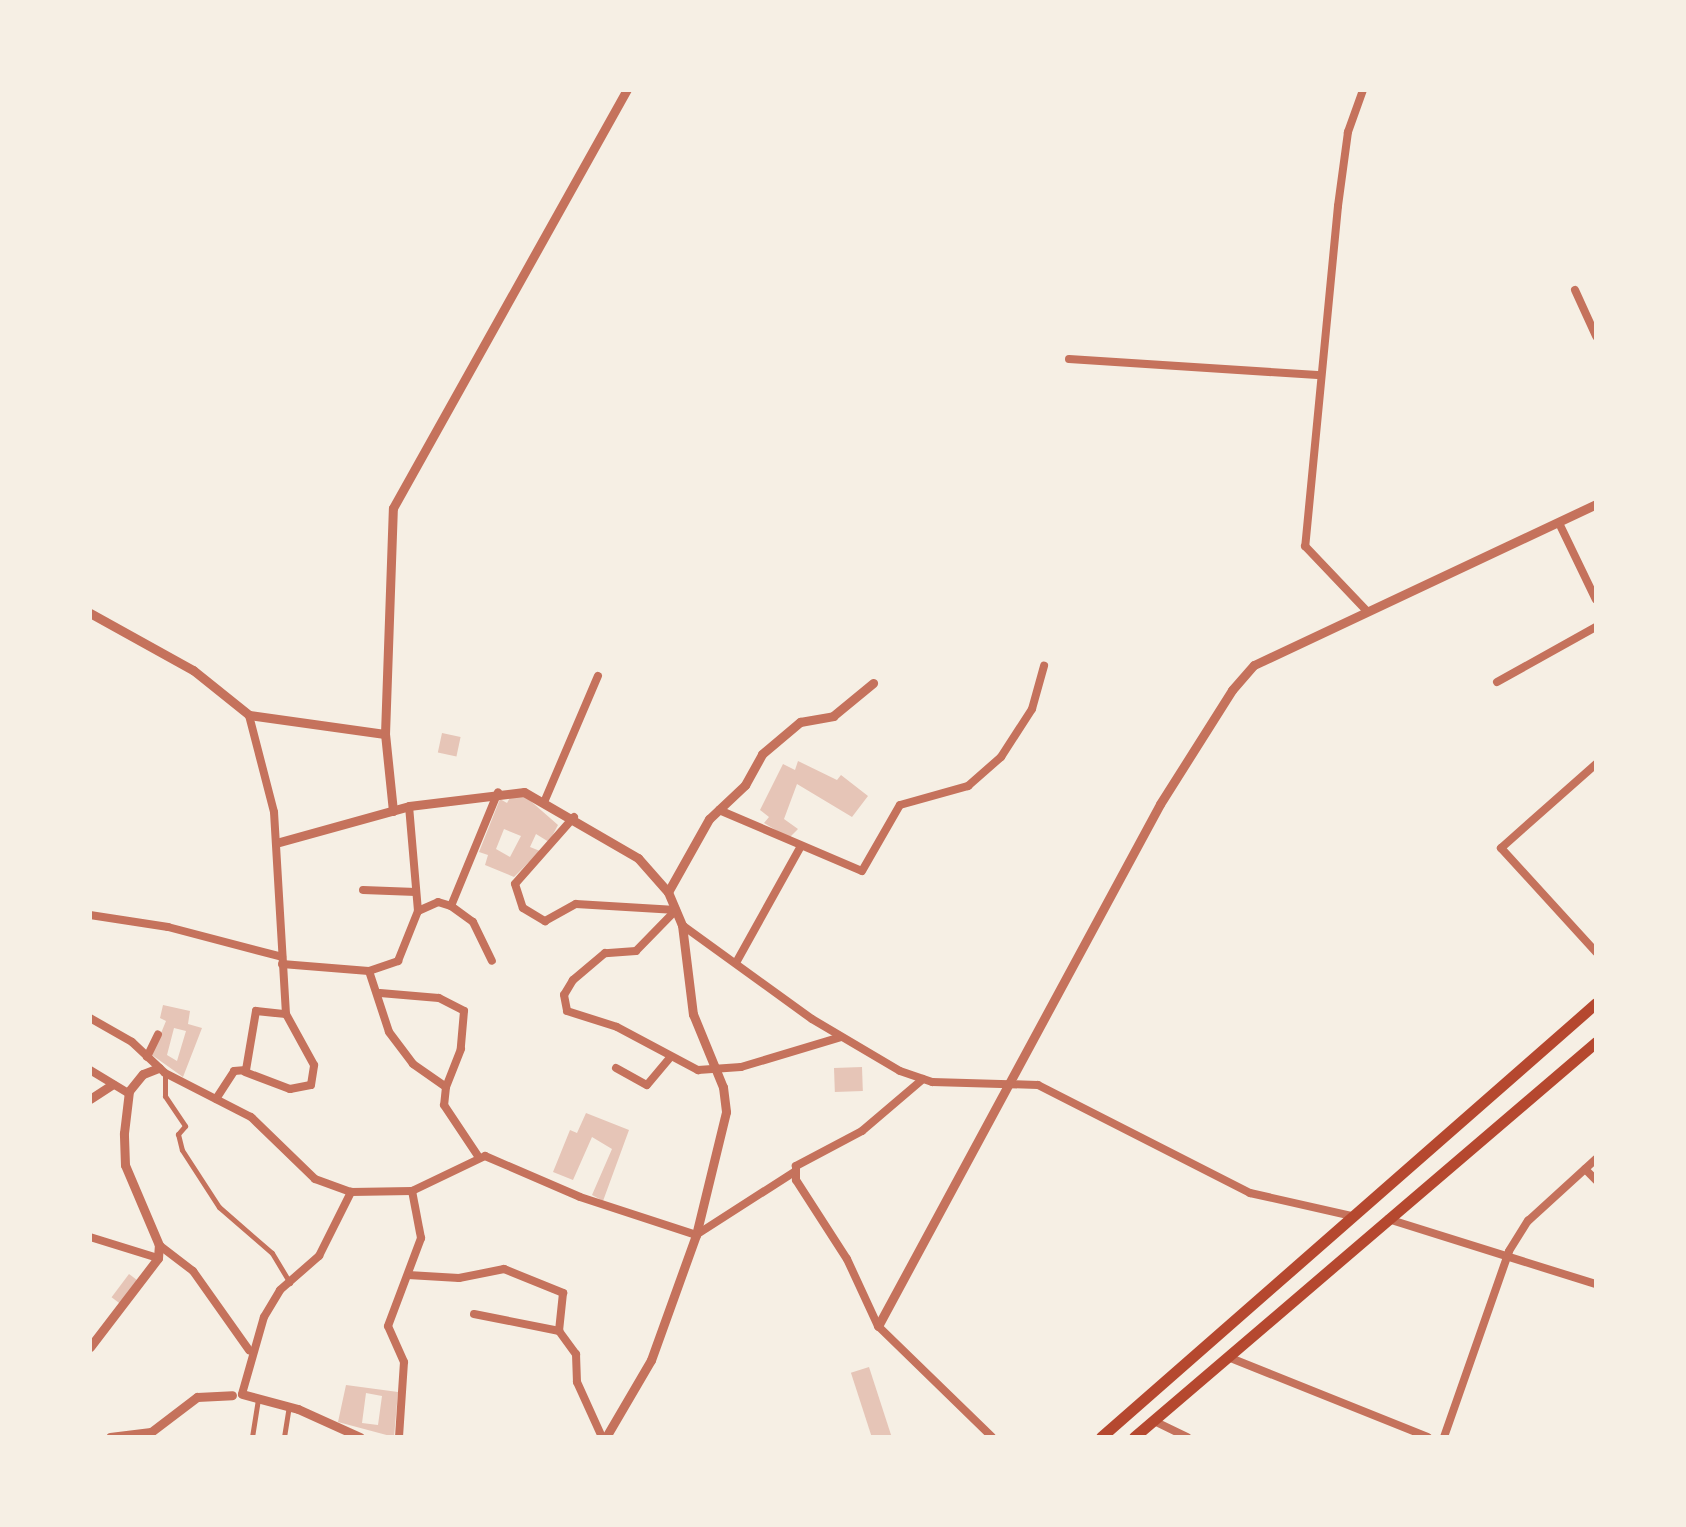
<!DOCTYPE html>
<html>
<head>
<meta charset="utf-8">
<style>
  body { margin:0 }
  #map { position:relative; width:1686px; height:1527px; overflow:hidden; background:#f6efe4; font-family:Commissioner,sans-serif }
  div>[style] { position:absolute }
  [style*='--x'] { left:calc(var(--x)*1px); top:calc(var(--y)*1px); width:calc(var(--w)*1px); rotate:calc(var(--a)*1deg) }
  .building>* { inset:0; background:#e6c5b7; transform-origin:0 0 }
  .pedestrian>* { height:5px; margin:-2.5px; padding:0 2.5px; transform-origin:2.5px; border-radius:2.5px; background:#c5725c }
  .minor>* { height:8px; margin:-4px; padding:0 4px; transform-origin:4px; border-radius:4px; background:#c5725c }
  .tertiary>* { height:9px; margin:-4.5px; padding:0 4.5px; transform-origin:4.5px; border-radius:4.5px; background:#c5725c }
  .primary>* { height:11px; margin:-5.5px; padding:0 5.5px; transform-origin:5.5px; border-radius:5.5px; background:#b5482f }
  span { translate:-50% -50%; white-space:nowrap; text-align:center; line-height:1.15; -webkit-text-stroke:10px #f6efe4; paint-order:stroke }
  .frame { position:absolute; inset:0; border:92px solid #f6efe4; pointer-events:none }
</style>
</head>
<body>
<div id="map">
  <div class="building">
    <i style="left:442px;top:733px;width:19px;height:20px;rotate:12deg"></i>
    <i style="clip-path:polygon(798px 761px,837px 780px,841px 775px,868px 796px,852px 817px,797px 784px,784px 819px,798px 829px,789px 838px,764px 823px,769px 817px,760px 810px,783px 764px,795px 770px)"></i>
    <i style="clip-path:polygon(evenodd,512px 794px,526px 797px,558px 825px,549px 842px,536px 834px,530px 847px,540px 851px,514px 877px,485px 865px,488px 855px,479px 852px,500px 799px,507px 803px,512px 794px,504px 829px,521px 836px,510px 857px,496px 849px,504px 829px)"></i>
    <i style="clip-path:polygon(evenodd,163px 1005px,190px 1011px,188px 1024px,202px 1028px,183px 1077px,152px 1055px,166px 1021px,160px 1018px,163px 1005px,174px 1028px,186px 1031px,177px 1061px,167px 1055px,174px 1028px)"></i>
    <i style="left:862px;top:1067px;width:24px;height:28px;rotate:88deg"></i>
    <i style="clip-path:polygon(586px 1113px,629px 1130px,603px 1201px,592px 1195px,612px 1149px,592px 1137px,573px 1180px,553px 1172px,570px 1130px,577px 1133px)"></i>
    <i style="left:129px;top:1274px;width:10px;height:29px;rotate:37deg"></i>
    <i style="left:869px;top:1367px;width:74px;height:19px;rotate:72deg"></i>
    <i style="clip-path:polygon(evenodd,346px 1385px,398px 1392px,394px 1437px,338px 1422px,346px 1385px,366px 1393px,382px 1396px,378px 1425px,362px 1423px,366px 1393px)"></i>
  </div>
  <div class="pedestrian">
    <i style="--x:165;--y:1073;--w:23;--a:90"></i>
    <i style="--x:165;--y:1096;--w:36;--a:56"></i>
    <i style="--x:185;--y:1126;--w:11;--a:131"></i>
    <i style="--x:178;--y:1134;--w:16;--a:76"></i>
    <i style="--x:182;--y:1150;--w:68;--a:57"></i>
    <i style="--x:219;--y:1207;--w:70;--a:41"></i>
    <i style="--x:272;--y:1253;--w:35;--a:59"></i>
    <i style="--x:252;--y:1437;--w:36;--a:-81"></i>
    <i style="--x:284;--y:1437;--w:31;--a:-81"></i>
  </div>
  <div class="minor">
    <i style="--x:1363;--y:90;--w:45;--a:109.7"></i>
    <i style="--x:1348;--y:132;--w:75;--a:97.7"></i>
    <i style="--x:1338;--y:206;--w:342;--a:95.5"></i>
    <i style="--x:1305;--y:546;--w:90;--a:46.4"></i>
    <i style="--x:1575;--y:290;--w:51;--a:65.5"></i>
    <i style="--x:1069;--y:359;--w:249;--a:3.7"></i>
    <i style="--x:1559;--y:523;--w:85;--a:64.3"></i>
    <i style="--x:1497;--y:682;--w:113;--a:-29.1"></i>
    <i style="--x:1596;--y:764;--w:127;--a:138.5"></i>
    <i style="--x:1501;--y:848;--w:141;--a:47.6"></i>
    <i style="--x:545;--y:800;--w:135;--a:-66.9"></i>
    <i style="--x:719;--y:810;--w:155;--a:23.1"></i>
    <i style="--x:862;--y:871;--w:76;--a:-60.1"></i>
    <i style="--x:900;--y:805;--w:71;--a:-15.6"></i>
    <i style="--x:968;--y:786;--w:44;--a:-41.3"></i>
    <i style="--x:1001;--y:757;--w:57;--a:-57.1"></i>
    <i style="--x:1032;--y:709;--w:45;--a:-74.4"></i>
    <i style="--x:574;--y:817;--w:89;--a:131.4"></i>
    <i style="--x:515;--y:884;--w:25;--a:72"></i>
    <i style="--x:523;--y:908;--w:26;--a:31"></i>
    <i style="--x:545;--y:921;--w:35;--a:-29"></i>
    <i style="--x:576;--y:904;--w:100;--a:3.4"></i>
    <i style="--x:363;--y:890;--w:53;--a:2.2"></i>
    <i style="--x:451;--y:906;--w:27;--a:36"></i>
    <i style="--x:473;--y:922;--w:43;--a:64"></i>
    <i style="--x:676;--y:910;--w:57;--a:134.3"></i>
    <i style="--x:636;--y:951;--w:31;--a:176"></i>
    <i style="--x:605;--y:953;--w:42;--a:139.8"></i>
    <i style="--x:573;--y:980;--w:17;--a:121"></i>
    <i style="--x:564;--y:995;--w:16;--a:79"></i>
    <i style="--x:567;--y:1011;--w:52;--a:17.7"></i>
    <i style="--x:617;--y:1027;--w:92;--a:28"></i>
    <i style="--x:698;--y:1070;--w:43;--a:-4"></i>
    <i style="--x:741;--y:1067;--w:104;--a:-16.7"></i>
    <i style="--x:418;--y:911;--w:22;--a:-24"></i>
    <i style="--x:438;--y:902;--w:14;--a:17"></i>
    <i style="--x:451;--y:906;--w:123;--a:-67.6"></i>
    <i style="--x:90;--y:915;--w:79;--a:8.7"></i>
    <i style="--x:168;--y:927;--w:118;--a:14.7"></i>
    <i style="--x:682;--y:925;--w:160;--a:35.9"></i>
    <i style="--x:812;--y:1019;--w:102;--a:30.6"></i>
    <i style="--x:900;--y:1071;--w:34;--a:19"></i>
    <i style="--x:932;--y:1082;--w:106;--a:1.6"></i>
    <i style="--x:1038;--y:1085;--w:238;--a:27"></i>
    <i style="--x:1250;--y:1193;--w:105;--a:12.7"></i>
    <i style="--x:737;--y:961;--w:129;--a:-60.9"></i>
    <i style="--x:282;--y:964;--w:87;--a:4.6"></i>
    <i style="--x:369;--y:971;--w:31;--a:-19"></i>
    <i style="--x:398;--y:961;--w:54;--a:-68.2"></i>
    <i style="--x:418;--y:911;--w:105;--a:-94.9"></i>
    <i style="--x:369;--y:971;--w:64;--a:71.8"></i>
    <i style="--x:389;--y:1032;--w:40;--a:53"></i>
    <i style="--x:413;--y:1064;--w:40;--a:34.9"></i>
    <i style="--x:446;--y:1087;--w:18;--a:96"></i>
    <i style="--x:444;--y:1105;--w:61;--a:56.3"></i>
    <i style="--x:380;--y:993;--w:59;--a:4.8"></i>
    <i style="--x:439;--y:998;--w:28;--a:27"></i>
    <i style="--x:464;--y:1011;--w:38;--a:95"></i>
    <i style="--x:461;--y:1049;--w:41;--a:111.5"></i>
    <i style="--x:90;--y:1018;--w:48;--a:29.7"></i>
    <i style="--x:132;--y:1042;--w:45;--a:43.2"></i>
    <i style="--x:165;--y:1073;--w:97;--a:27.1"></i>
    <i style="--x:251;--y:1117;--w:89;--a:44.1"></i>
    <i style="--x:315;--y:1179;--w:38;--a:20"></i>
    <i style="--x:351;--y:1192;--w:61;--a:-0.9"></i>
    <i style="--x:412;--y:1191;--w:81;--a:-25.6"></i>
    <i style="--x:485;--y:1156;--w:103;--a:23.3"></i>
    <i style="--x:580;--y:1197;--w:122;--a:18.1"></i>
    <i style="--x:696;--y:1235;--w:117;--a:-32.7"></i>
    <i style="--x:147;--y:1057;--w:25;--a:-64"></i>
    <i style="--x:616;--y:1068;--w:35;--a:29"></i>
    <i style="--x:647;--y:1085;--w:34;--a:-50"></i>
    <i style="--x:90;--y:1070;--w:44;--a:31.2"></i>
    <i style="--x:245;--y:1072;--w:48;--a:20.7"></i>
    <i style="--x:290;--y:1089;--w:21;--a:-11"></i>
    <i style="--x:311;--y:1085;--w:20;--a:-81"></i>
    <i style="--x:314;--y:1065;--w:58;--a:-118.8"></i>
    <i style="--x:923;--y:1079;--w:80;--a:139.6"></i>
    <i style="--x:862;--y:1131;--w:75;--a:152.1"></i>
    <i style="--x:796;--y:1166;--w:14;--a:90"></i>
    <i style="--x:796;--y:1180;--w:94;--a:57.2"></i>
    <i style="--x:847;--y:1259;--w:74;--a:65.2"></i>
    <i style="--x:878;--y:1326;--w:159;--a:44.2"></i>
    <i style="--x:216;--y:1099;--w:33;--a:-57"></i>
    <i style="--x:234;--y:1071;--w:12;--a:-5"></i>
    <i style="--x:246;--y:1070;--w:60;--a:-80.4"></i>
    <i style="--x:256;--y:1011;--w:30;--a:6"></i>
    <i style="--x:286;--y:1014;--w:202;--a:-93.4"></i>
    <i style="--x:274;--y:812;--w:100;--a:-104.5"></i>
    <i style="--x:1585;--y:1169;--w:16;--a:45"></i>
    <i style="--x:1388;--y:1219;--w:218;--a:17.4"></i>
    <i style="--x:90;--y:1237;--w:71;--a:17.2"></i>
    <i style="--x:159;--y:1245;--w:43;--a:37.4"></i>
    <i style="--x:193;--y:1271;--w:97;--a:54.7"></i>
    <i style="--x:408;--y:1275;--w:51;--a:3.4"></i>
    <i style="--x:459;--y:1278;--w:46;--a:-11.3"></i>
    <i style="--x:504;--y:1269;--w:64;--a:22.1"></i>
    <i style="--x:563;--y:1293;--w:38;--a:96"></i>
    <i style="--x:559;--y:1331;--w:29;--a:54"></i>
    <i style="--x:576;--y:1354;--w:28;--a:88"></i>
    <i style="--x:577;--y:1382;--w:60;--a:65.6"></i>
    <i style="--x:474;--y:1314;--w:87;--a:11.3"></i>
    <i style="--x:1228;--y:1357;--w:215;--a:21.8"></i>
    <i style="--x:242;--y:1394;--w:80;--a:-74.1"></i>
    <i style="--x:264;--y:1317;--w:31;--a:-59"></i>
    <i style="--x:280;--y:1290;--w:52;--a:-41.1"></i>
    <i style="--x:319;--y:1256;--w:72;--a:-63.4"></i>
    <i style="--x:1154;--y:1421;--w:37;--a:26"></i>
    <i style="--x:399;--y:1437;--w:75;--a:-86.2"></i>
    <i style="--x:404;--y:1362;--w:39;--a:-114"></i>
    <i style="--x:388;--y:1326;--w:94;--a:-69.4"></i>
    <i style="--x:421;--y:1238;--w:48;--a:-100.8"></i>
    <i style="--x:1444;--y:1437;--w:197;--a:-70.7"></i>
    <i style="--x:1509;--y:1251;--w:36;--a:-58"></i>
    <i style="--x:1528;--y:1221;--w:92;--a:-42.4"></i>
  </div>
  <div class="tertiary">
    <i style="--x:90;--y:613;--w:118;--a:29"></i>
    <i style="--x:193;--y:670;--w:72;--a:38.8"></i>
    <i style="--x:249;--y:715;--w:137;--a:8"></i>
    <i style="--x:393;--y:811;--w:77;--a:-95.9"></i>
    <i style="--x:385;--y:734;--w:226;--a:-88"></i>
    <i style="--x:393;--y:508;--w:479;--a:-60.8"></i>
    <i style="--x:276;--y:843;--w:138;--a:-15.5"></i>
    <i style="--x:409;--y:806;--w:116;--a:-6.9"></i>
    <i style="--x:524;--y:792;--w:132;--a:30.1"></i>
    <i style="--x:638;--y:858;--w:45;--a:48.6"></i>
    <i style="--x:668;--y:892;--w:36;--a:67"></i>
    <i style="--x:682;--y:925;--w:90;--a:83"></i>
    <i style="--x:693;--y:1014;--w:79;--a:67.7"></i>
    <i style="--x:723;--y:1087;--w:25;--a:83"></i>
    <i style="--x:726;--y:1112;--w:127;--a:103.7"></i>
    <i style="--x:696;--y:1235;--w:133;--a:109.8"></i>
    <i style="--x:651;--y:1360;--w:89;--a:120.3"></i>
    <i style="--x:668;--y:892;--w:84;--a:-60.7"></i>
    <i style="--x:709;--y:819;--w:50;--a:-43.4"></i>
    <i style="--x:745;--y:785;--w:35;--a:-61"></i>
    <i style="--x:762;--y:754;--w:50;--a:-40.1"></i>
    <i style="--x:800;--y:722;--w:34;--a:-10"></i>
    <i style="--x:833;--y:716;--w:52;--a:-39.5"></i>
    <i style="--x:90;--y:1099;--w:27;--a:-33"></i>
    <i style="--x:878;--y:1326;--w:593;--a:-61.62"></i>
    <i style="--x:1160;--y:804;--w:135;--a:-57.7"></i>
    <i style="--x:1232;--y:690;--w:33;--a:-49"></i>
    <i style="--x:1254;--y:665;--w:378;--a:-25.2"></i>
    <i style="--x:90;--y:1347;--w:112;--a:-52.6"></i>
    <i style="--x:158;--y:1258;--w:13;--a:-86"></i>
    <i style="--x:159;--y:1245;--w:87;--a:-113"></i>
    <i style="--x:125;--y:1165;--w:32;--a:-92"></i>
    <i style="--x:124;--y:1133;--w:42;--a:-83.2"></i>
    <i style="--x:129;--y:1091;--w:22;--a:-51"></i>
    <i style="--x:143;--y:1074;--w:17;--a:-21"></i>
    <i style="--x:242;--y:1394;--w:58;--a:15"></i>
    <i style="--x:298;--y:1409;--w:68;--a:24.3"></i>
    <i style="--x:110;--y:1437;--w:41;--a:-7"></i>
    <i style="--x:151;--y:1432;--w:58;--a:-37.3"></i>
    <i style="--x:197;--y:1397;--w:35;--a:-3"></i>
  </div>
  <div class="primary">
    <i style="--x:1101;--y:1437;--w:658;--a:-41.24"></i>
    <i style="--x:1134;--y:1437;--w:608;--a:-40.53"></i>
  </div>
  <div class="frame"></div>
</div>
</body>
</html>
